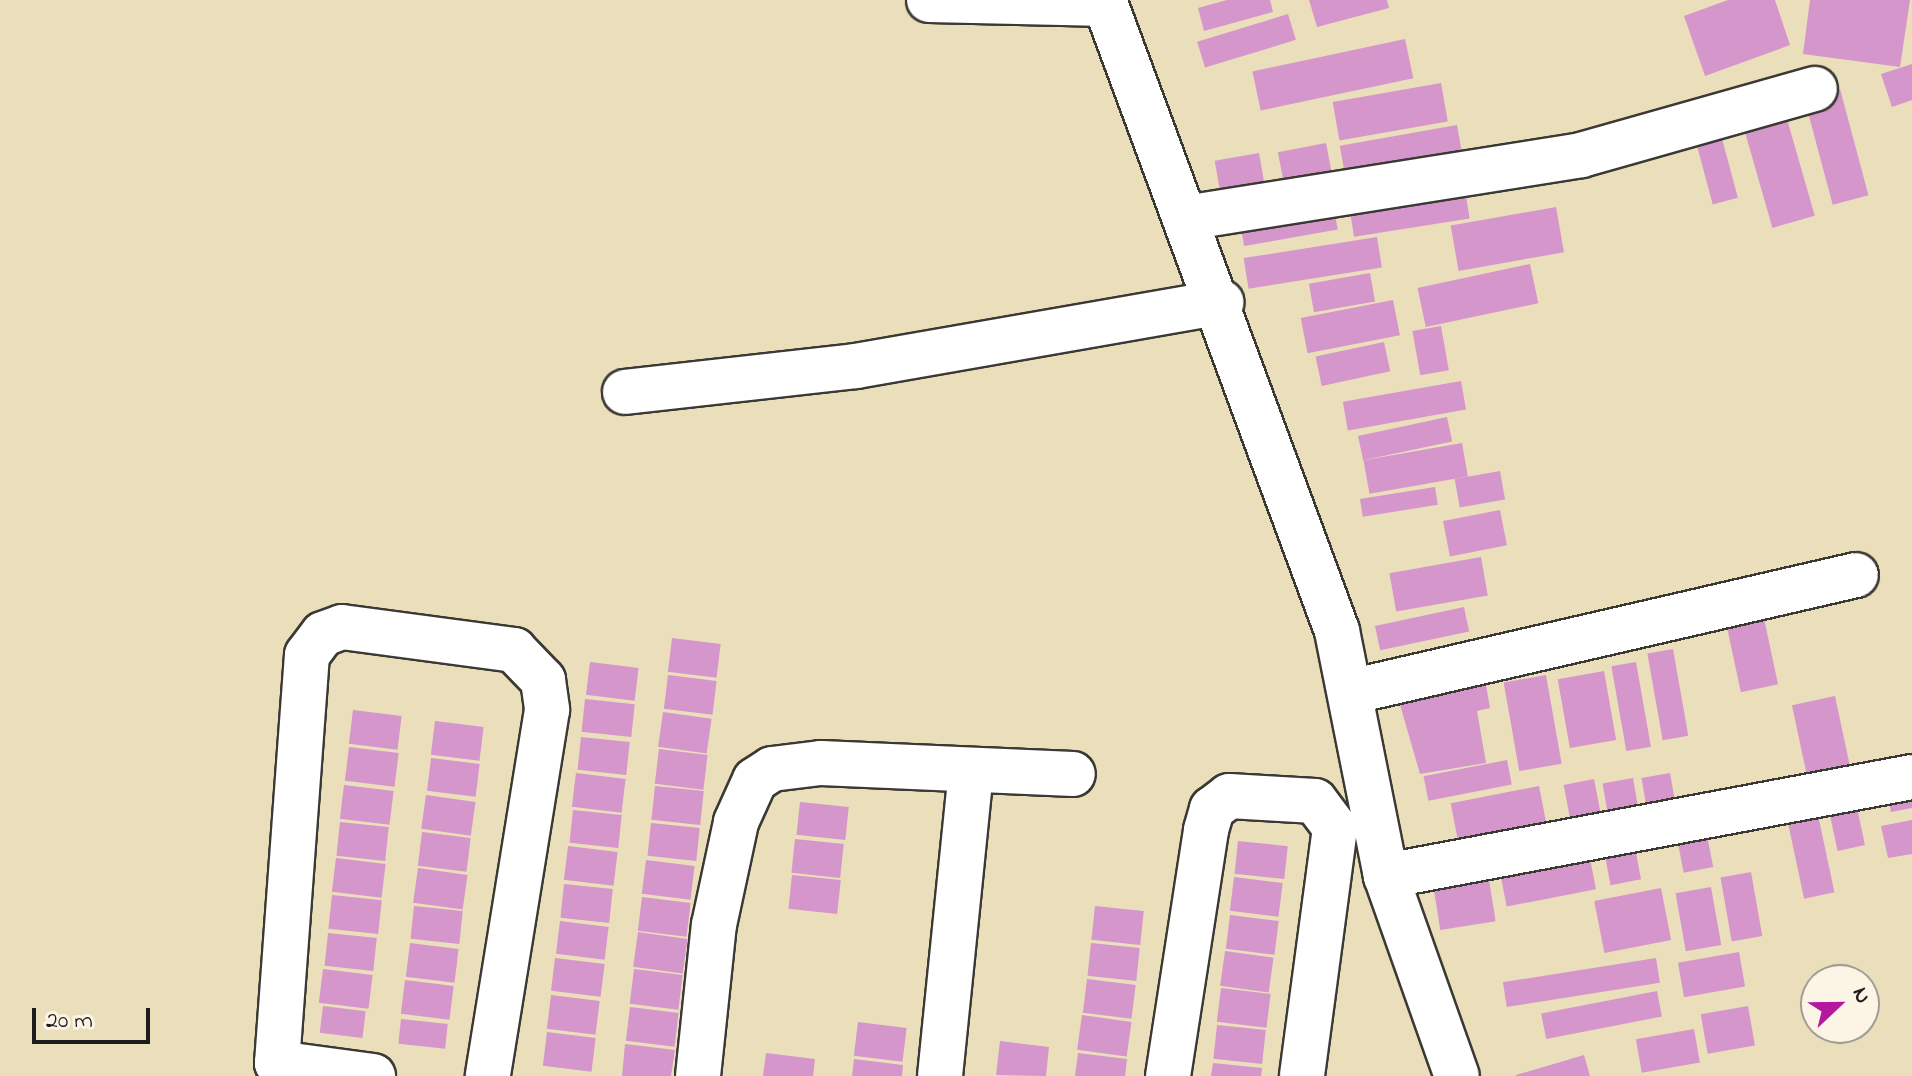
<!DOCTYPE html>
<html>
<head>
<meta charset="utf-8">
<style>
  body { margin:0 }
  #map { position:relative; width:1912px; height:1076px; overflow:hidden; background:#ebdebb; font-family:"Indie Flower",sans-serif }
  div>[style] { position:absolute }
  [style*='--x'] { left:calc(var(--x)*1px); top:calc(var(--y)*1px); width:calc(var(--w)*1px); rotate:calc(var(--a)*1deg) }
  .building>* { inset:0; background:#d596cc; transform-origin:0 0 }
  .roads { filter:drop-shadow(2px 0 #3b3934) drop-shadow(-2px 0 #3b3934) drop-shadow(0 2px #3b3934) drop-shadow(0 -2px #3b3934) }
  .minor>* { height:44px; margin:-22px; padding:0 22px; transform-origin:22px; border-radius:22px; background:#fff }
  span { translate:-50% -50%; white-space:nowrap; text-align:center; line-height:1.15; -webkit-text-stroke:6px #fcf5e5; paint-order:stroke }
  .north { position:absolute; left:1800px; top:964px; width:80px; height:80px; box-sizing:border-box; background:#fcf5e5; border:2px solid #a29e95; border-radius:50%; rotate:68deg; font-size:22px; font-weight:700; line-height:32px; text-align:center; color:#1c1c1c }
  .north::after { content:''; display:block; margin:auto; width:28px; height:36px; background:#b5179e; clip-path:polygon(50% 0,100% 100%,50% 72%,0 100%) }
  .scale { position:absolute; left:32px; top:1008px; width:118px; height:36px; box-sizing:border-box; border:4px solid #1c1c1c; border-top:0; padding-left:10px; font-size:24px; line-height:28px; white-space:nowrap; color:#1c1c1c; -webkit-text-stroke:6px #fcf5e5; paint-order:stroke }
</style>
</head>
<body>
<div id="map">
  <div class="building">
    <i style="clip-path:polygon(1227px 0,1270px 0,1273px 12px,1204px 31px,1198px 8px)"></i>
    <i style="clip-path:polygon(1309px 0,1387px 0,1389px 8px,1317px 27px)"></i>
    <i style="clip-path:polygon(1728px 0,1775px 0,1790px 45px,1705px 76px,1684px 16px)"></i>
    <i style="clip-path:polygon(1810px 0,1910px 0,1900px 67px,1803px 54px)"></i>
    <i style="left:1288px;top:14px;width:27px;height:95px;rotate:73deg"></i>
    <i style="left:1405px;top:39px;width:40px;height:156px;rotate:78deg"></i>
    <i style="clip-path:polygon(1912px 64px,1912px 100px,1892px 107px,1881px 74px)"></i>
    <i style="left:1441px;top:83px;width:39px;height:110px;rotate:80deg"></i>
    <i style="left:1840px;top:89px;width:110px;height:37px;rotate:75deg"></i>
    <i style="left:1785px;top:112px;width:108px;height:44px;rotate:74deg"></i>
    <i style="left:1457px;top:125px;width:40px;height:119px;rotate:80deg"></i>
    <i style="left:1720px;top:131px;width:69px;height:26px;rotate:75deg"></i>
    <i style="left:1326px;top:143px;width:33px;height:49px;rotate:79deg"></i>
    <i style="left:1259px;top:153px;width:29px;height:45px;rotate:80deg"></i>
    <i style="left:1464px;top:183px;width:36px;height:117px;rotate:81deg"></i>
    <i style="left:1333px;top:203px;width:27px;height:95px;rotate:80deg"></i>
    <i style="left:1556px;top:207px;width:46px;height:107px;rotate:80deg"></i>
    <i style="left:1377px;top:237px;width:31px;height:135px;rotate:81deg"></i>
    <i style="left:1530px;top:264px;width:40px;height:115px;rotate:78deg"></i>
    <i style="left:1370px;top:273px;width:29px;height:62px;rotate:80deg"></i>
    <i style="left:1393px;top:300px;width:36px;height:94px;rotate:79deg"></i>
    <i style="left:1441px;top:326px;width:45px;height:29px;rotate:80deg"></i>
    <i style="left:1384px;top:342px;width:30px;height:70px;rotate:78deg"></i>
    <i style="left:1461px;top:381px;width:29px;height:120px;rotate:80deg"></i>
    <i style="left:1447px;top:417px;width:25px;height:91px;rotate:78deg"></i>
    <i style="left:1462px;top:443px;width:34px;height:100px;rotate:80deg"></i>
    <i style="left:1500px;top:471px;width:29px;height:46px;rotate:80deg"></i>
    <i style="left:1435px;top:487px;width:18px;height:76px;rotate:81deg"></i>
    <i style="left:1500px;top:510px;width:36px;height:58px;rotate:79deg"></i>
    <i style="left:1481px;top:557px;width:39px;height:93px;rotate:80deg"></i>
    <i style="left:1464px;top:607px;width:25px;height:91px;rotate:78deg"></i>
    <i style="left:1762px;top:609px;width:77px;height:38px;rotate:78deg"></i>
    <i style="left:672px;top:638px;width:49px;height:34px;rotate:7deg"></i>
    <i style="left:1673px;top:649px;width:88px;height:26px;rotate:80deg"></i>
    <i style="left:590px;top:662px;width:49px;height:33px;rotate:7deg"></i>
    <i style="left:1636px;top:662px;width:86px;height:25px;rotate:80deg"></i>
    <i style="clip-path:polygon(1483px 668px,1490px 708px,1477px 711px,1486px 763px,1420px 774px,1394px 684px)"></i>
    <i style="left:1604px;top:671px;width:70px;height:47px;rotate:80deg"></i>
    <i style="left:668px;top:675px;width:49px;height:34px;rotate:7deg"></i>
    <i style="left:1546px;top:675px;width:90px;height:43px;rotate:80deg"></i>
    <i style="left:1835px;top:696px;width:81px;height:44px;rotate:78deg"></i>
    <i style="left:585px;top:699px;width:50px;height:33px;rotate:6deg"></i>
    <i style="left:353px;top:710px;width:49px;height:34px;rotate:7deg"></i>
    <i style="left:663px;top:712px;width:49px;height:35px;rotate:8deg"></i>
    <i style="left:435px;top:721px;width:49px;height:34px;rotate:7deg"></i>
    <i style="left:581px;top:737px;width:49px;height:33px;rotate:6deg"></i>
    <i style="left:349px;top:747px;width:50px;height:34px;rotate:7deg"></i>
    <i style="left:659px;top:749px;width:49px;height:35px;rotate:7deg"></i>
    <i style="left:431px;top:758px;width:49px;height:33px;rotate:7deg"></i>
    <i style="left:1507px;top:760px;width:25px;height:85px;rotate:79deg"></i>
    <i style="left:576px;top:773px;width:50px;height:34px;rotate:7deg"></i>
    <i style="left:1670px;top:773px;width:39px;height:29px;rotate:80deg"></i>
    <i style="left:1633px;top:778px;width:40px;height:31px;rotate:80deg"></i>
    <i style="left:1594px;top:779px;width:38px;height:31px;rotate:79deg"></i>
    <i style="clip-path:polygon(1912px 783px,1912px 808px,1891px 812px,1886px 788px)"></i>
    <i style="left:344px;top:785px;width:50px;height:34px;rotate:7deg"></i>
    <i style="left:655px;top:786px;width:49px;height:34px;rotate:6deg"></i>
    <i style="left:1539px;top:786px;width:49px;height:90px;rotate:79deg"></i>
    <i style="left:426px;top:795px;width:50px;height:34px;rotate:8deg"></i>
    <i style="left:800px;top:802px;width:49px;height:33px;rotate:6deg"></i>
    <i style="left:1856px;top:803px;width:43px;height:28px;rotate:78deg"></i>
    <i style="left:573px;top:810px;width:49px;height:33px;rotate:6deg"></i>
    <i style="left:1818px;top:815px;width:79px;height:31px;rotate:78deg"></i>
    <i style="left:1704px;top:820px;width:48px;height:30px;rotate:79deg"></i>
    <i style="clip-path:polygon(1912px 820px,1912px 854px,1888px 858px,1881px 826px)"></i>
    <i style="left:340px;top:822px;width:49px;height:34px;rotate:6deg"></i>
    <i style="left:651px;top:823px;width:49px;height:33px;rotate:6deg"></i>
    <i style="left:422px;top:832px;width:49px;height:34px;rotate:7deg"></i>
    <i style="left:795px;top:839px;width:49px;height:34px;rotate:6deg"></i>
    <i style="left:1238px;top:841px;width:50px;height:33px;rotate:6deg"></i>
    <i style="left:1587px;top:843px;width:47px;height:91px;rotate:79deg"></i>
    <i style="left:1634px;top:843px;width:37px;height:31px;rotate:79deg"></i>
    <i style="left:568px;top:846px;width:50px;height:34px;rotate:7deg"></i>
    <i style="left:336px;top:858px;width:50px;height:34px;rotate:7deg"></i>
    <i style="left:646px;top:860px;width:49px;height:34px;rotate:7deg"></i>
    <i style="left:1487px;top:867px;width:55px;height:56px;rotate:81deg"></i>
    <i style="left:418px;top:868px;width:50px;height:35px;rotate:8deg"></i>
    <i style="left:1751px;top:872px;width:65px;height:31px;rotate:80deg"></i>
    <i style="left:792px;top:875px;width:49px;height:34px;rotate:6deg"></i>
    <i style="left:1234px;top:877px;width:49px;height:34px;rotate:7deg"></i>
    <i style="left:564px;top:884px;width:49px;height:34px;rotate:6deg"></i>
    <i style="left:1711px;top:887px;width:59px;height:36px;rotate:80deg"></i>
    <i style="left:1661px;top:888px;width:53px;height:68px;rotate:79deg"></i>
    <i style="left:332px;top:895px;width:50px;height:34px;rotate:6deg"></i>
    <i style="left:642px;top:897px;width:49px;height:34px;rotate:7deg"></i>
    <i style="left:414px;top:906px;width:49px;height:33px;rotate:6deg"></i>
    <i style="left:1095px;top:906px;width:49px;height:34px;rotate:6deg"></i>
    <i style="left:1230px;top:915px;width:49px;height:34px;rotate:7deg"></i>
    <i style="left:560px;top:921px;width:49px;height:33px;rotate:7deg"></i>
    <i style="left:638px;top:932px;width:50px;height:35px;rotate:8deg"></i>
    <i style="left:328px;top:933px;width:49px;height:33px;rotate:6deg"></i>
    <i style="left:410px;top:943px;width:49px;height:34px;rotate:7deg"></i>
    <i style="left:1091px;top:943px;width:49px;height:33px;rotate:6deg"></i>
    <i style="left:1225px;top:951px;width:49px;height:35px;rotate:8deg"></i>
    <i style="left:1739px;top:952px;width:35px;height:62px;rotate:80deg"></i>
    <i style="left:555px;top:958px;width:50px;height:33px;rotate:7deg"></i>
    <i style="left:1656px;top:958px;width:25px;height:155px;rotate:81deg"></i>
    <i style="left:323px;top:969px;width:50px;height:34px;rotate:7deg"></i>
    <i style="left:634px;top:969px;width:49px;height:35px;rotate:7deg"></i>
    <i style="left:1087px;top:979px;width:49px;height:34px;rotate:7deg"></i>
    <i style="left:405px;top:980px;width:49px;height:34px;rotate:7deg"></i>
    <i style="left:1221px;top:988px;width:50px;height:34px;rotate:7deg"></i>
    <i style="left:1657px;top:991px;width:26px;height:118px;rotate:79deg"></i>
    <i style="left:551px;top:995px;width:49px;height:34px;rotate:7deg"></i>
    <i style="left:323px;top:1006px;width:43px;height:27px;rotate:7deg"></i>
    <i style="left:1748px;top:1006px;width:40px;height:48px;rotate:80deg"></i>
    <i style="left:630px;top:1007px;width:49px;height:34px;rotate:7deg"></i>
    <i style="left:1082px;top:1015px;width:50px;height:35px;rotate:8deg"></i>
    <i style="left:401px;top:1019px;width:47px;height:25px;rotate:6deg"></i>
    <i style="left:858px;top:1022px;width:49px;height:34px;rotate:7deg"></i>
    <i style="left:1217px;top:1025px;width:49px;height:34px;rotate:6deg"></i>
    <i style="left:1694px;top:1029px;width:34px;height:59px;rotate:80deg"></i>
    <i style="left:547px;top:1032px;width:49px;height:34px;rotate:7deg"></i>
    <i style="clip-path:polygon(1000px 1041px,1049px 1047px,1046px 1076px,996px 1075px)"></i>
    <i style="clip-path:polygon(625px 1044px,675px 1050px,671px 1076px,622px 1076px)"></i>
    <i style="clip-path:polygon(766px 1053px,815px 1059px,813px 1076px,763px 1076px)"></i>
    <i style="clip-path:polygon(1078px 1053px,1127px 1059px,1125px 1076px,1075px 1076px)"></i>
    <i style="clip-path:polygon(1584px 1055px,1590px 1076px,1516px 1076px,1516px 1075px)"></i>
    <i style="clip-path:polygon(854px 1059px,903px 1065px,902px 1076px,852px 1076px)"></i>
    <i style="clip-path:polygon(1213px 1063px,1262px 1068px,1261px 1076px,1211px 1076px)"></i>
  </div>
  <div class="roads">
    <div class="minor">
      <i style="--x:929;--y:0;--w:177;--a:1.3"></i>
      <i style="--x:1104;--y:0;--w:673;--a:69.73"></i>
      <i style="--x:1337;--y:631;--w:250;--a:78.7"></i>
      <i style="--x:1386;--y:876;--w:212;--a:70.5"></i>
      <i style="--x:1185;--y:218;--w:401;--a:-9"></i>
      <i style="--x:1581;--y:155;--w:243;--a:-15.8"></i>
      <i style="--x:625;--y:392;--w:232;--a:-6.4"></i>
      <i style="--x:856;--y:366;--w:371;--a:-9.9"></i>
      <i style="--x:1354;--y:691;--w:515;--a:-13.01"></i>
      <i style="--x:1386;--y:876;--w:535;--a:-10.66"></i>
      <i style="--x:277;--y:1063;--w:97;--a:7.7"></i>
      <i style="--x:284;--y:1076;--w:15;--a:-118"></i>
      <i style="--x:277;--y:1063;--w:409;--a:-85.8"></i>
      <i style="--x:307;--y:655;--w:26;--a:-53"></i>
      <i style="--x:323;--y:634;--w:20;--a:-20"></i>
      <i style="--x:342;--y:627;--w:174;--a:7.6"></i>
      <i style="--x:514;--y:650;--w:42;--a:46"></i>
      <i style="--x:543;--y:680;--w:30;--a:82"></i>
      <i style="--x:547;--y:710;--w:371;--a:99.2"></i>
      <i style="--x:698;--y:1076;--w:152;--a:-84"></i>
      <i style="--x:714;--y:925;--w:105;--a:-77.9"></i>
      <i style="--x:736;--y:822;--w:46;--a:-65.7"></i>
      <i style="--x:755;--y:780;--w:20;--a:-33"></i>
      <i style="--x:772;--y:769;--w:49;--a:-7"></i>
      <i style="--x:821;--y:763;--w:252;--a:2.5"></i>
      <i style="--x:940;--y:1076;--w:305;--a:-84.2"></i>
      <i style="--x:1168;--y:1076;--w:249;--a:-81.2"></i>
      <i style="--x:1206;--y:830;--w:22;--a:-74"></i>
      <i style="--x:1212;--y:809;--w:21;--a:-37"></i>
      <i style="--x:1229;--y:796;--w:86;--a:3.3"></i>
      <i style="--x:1315;--y:801;--w:34;--a:53"></i>
      <i style="--x:1335;--y:828;--w:250;--a:97.6"></i>
    </div>
  </div>
  <div class="north">N</div>
  <div class="scale">20 m</div>
</div>
</body>
</html>
